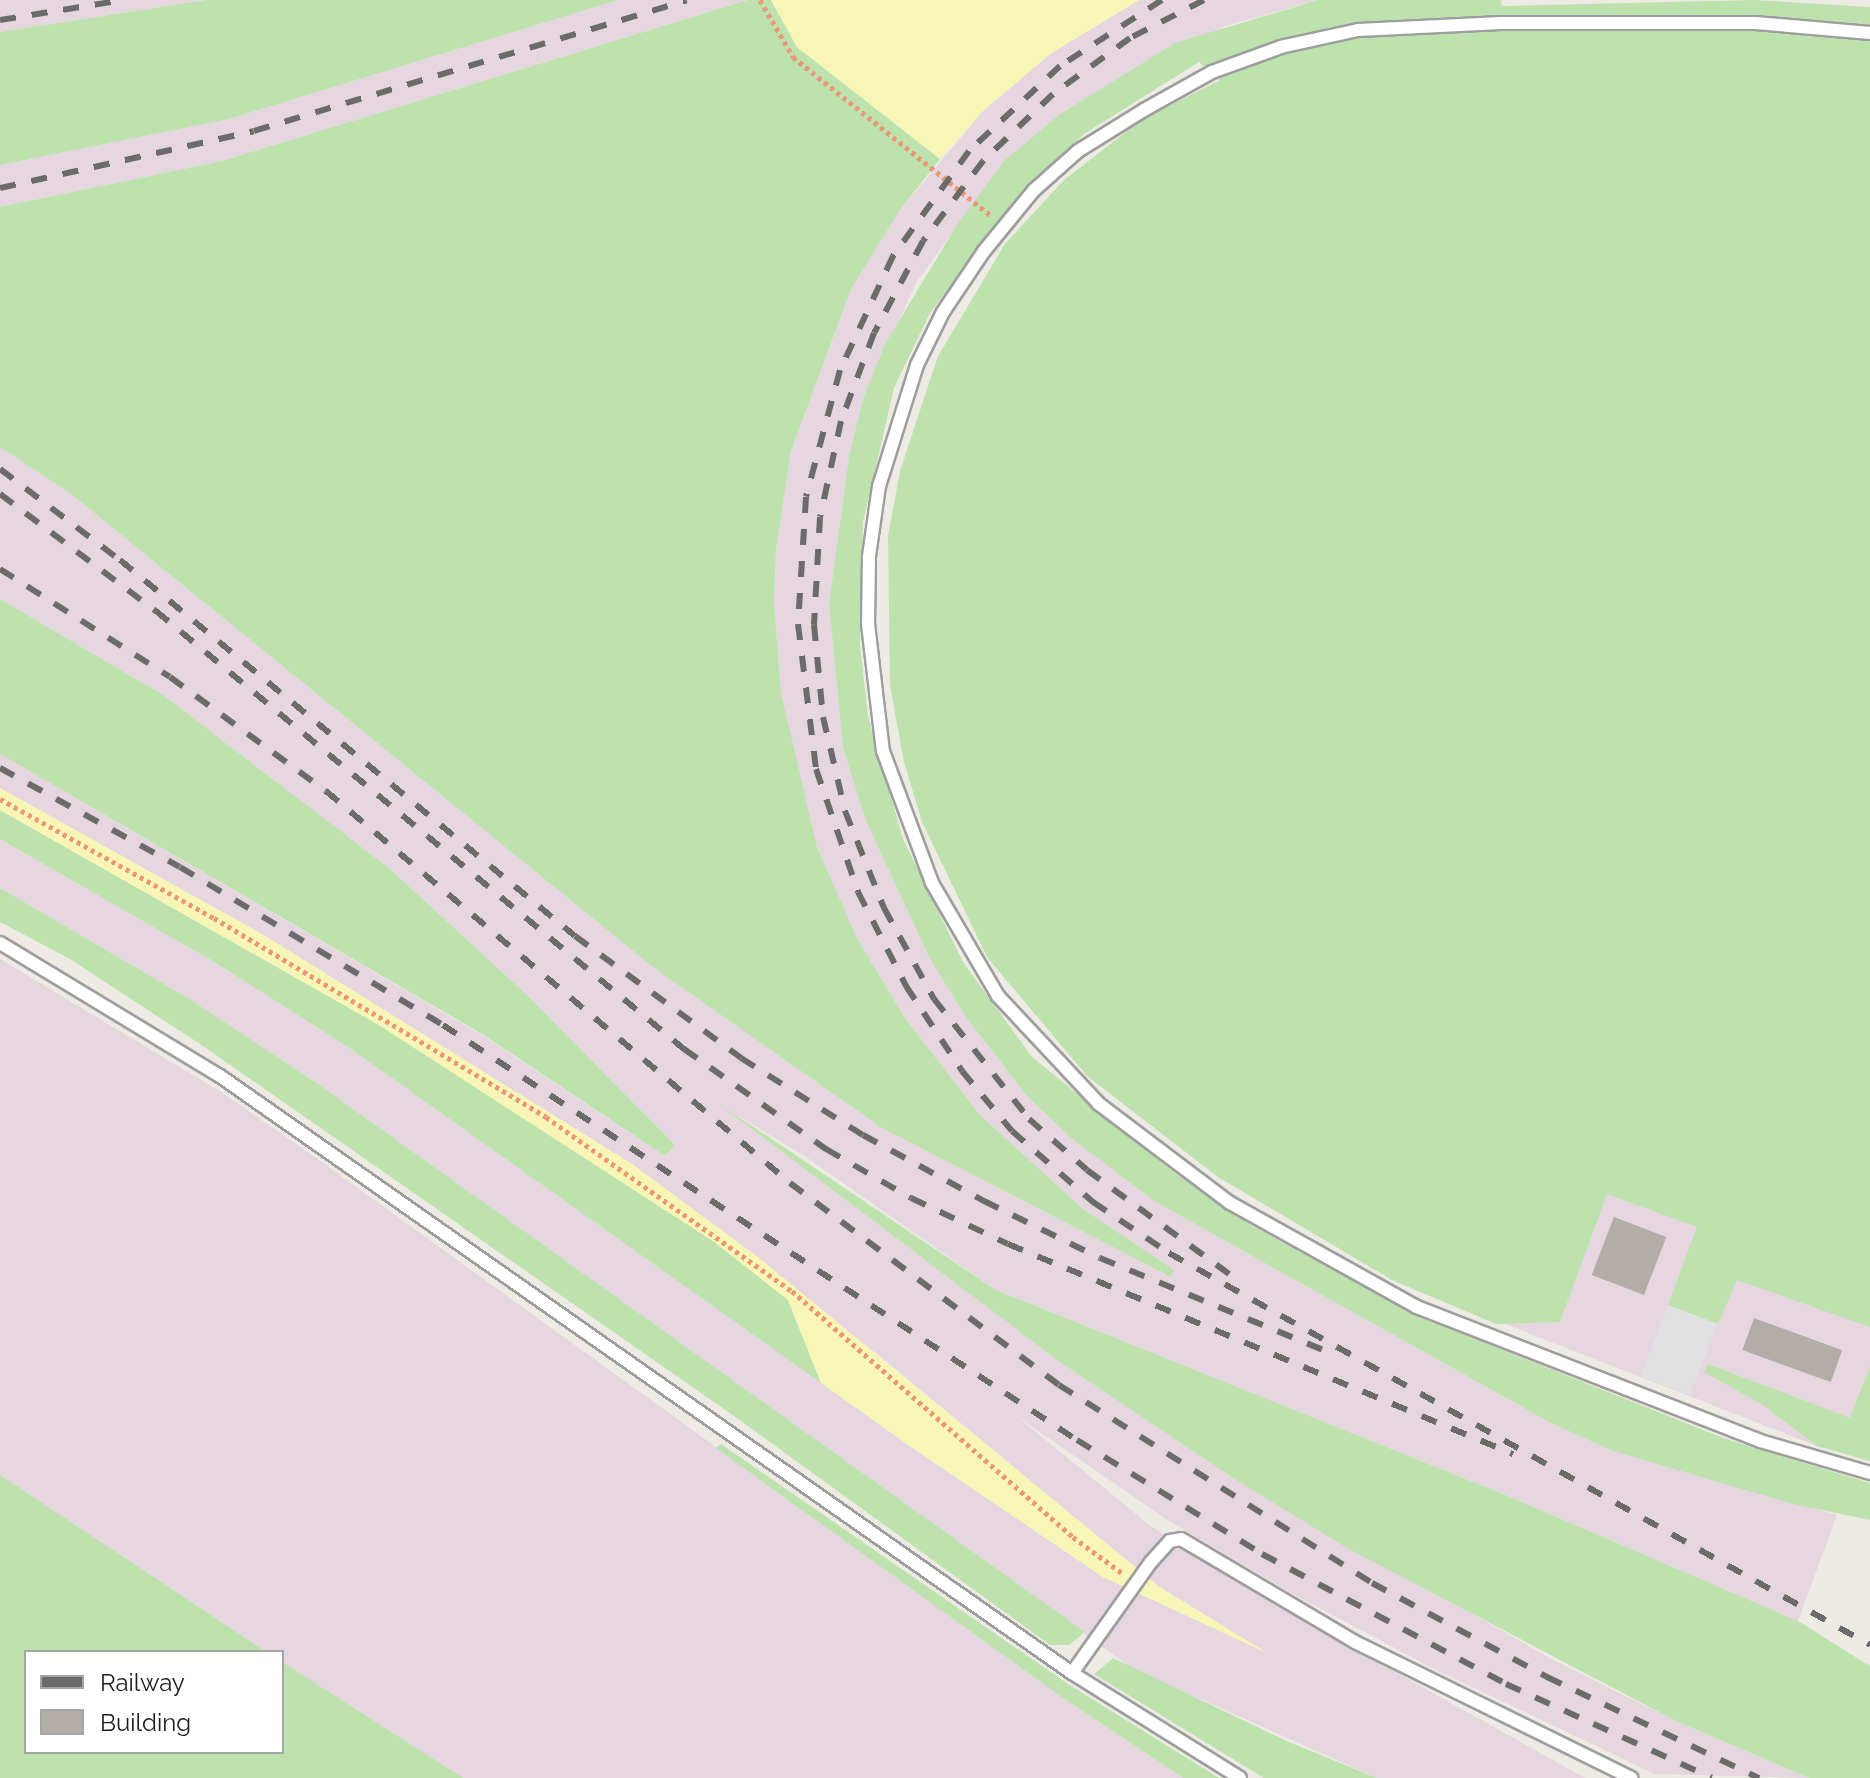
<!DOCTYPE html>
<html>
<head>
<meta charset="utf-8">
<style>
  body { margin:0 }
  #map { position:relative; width:1870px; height:1778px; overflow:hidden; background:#edebe3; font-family:Raleway,sans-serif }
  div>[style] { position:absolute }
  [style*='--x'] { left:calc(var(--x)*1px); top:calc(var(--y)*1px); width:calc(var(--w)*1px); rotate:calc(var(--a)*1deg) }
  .industrial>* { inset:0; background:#e5d6e0 }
  .grass>* { inset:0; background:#bee2ae }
  .sand>* { inset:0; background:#f7f6b7 }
  .parking>* { inset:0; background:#e1e1e1; transform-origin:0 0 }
  .building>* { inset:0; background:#b2ada6; transform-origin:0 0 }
  .path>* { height:5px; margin-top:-2.5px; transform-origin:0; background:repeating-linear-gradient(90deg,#eb9776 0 4px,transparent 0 8px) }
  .roads { filter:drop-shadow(2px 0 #9e9e9e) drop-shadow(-2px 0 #9e9e9e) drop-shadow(0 2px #9e9e9e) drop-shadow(0 -2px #9e9e9e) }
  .lane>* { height:12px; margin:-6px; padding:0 6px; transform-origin:6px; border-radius:6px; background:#fff }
  .rail>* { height:6px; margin-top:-3px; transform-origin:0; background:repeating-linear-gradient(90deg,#6b6b6b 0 16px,transparent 0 32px) }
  span { translate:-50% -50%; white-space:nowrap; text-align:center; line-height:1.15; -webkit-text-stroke:6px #fff; paint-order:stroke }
  .legend { position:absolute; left:24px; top:1650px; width:260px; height:104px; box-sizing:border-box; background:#fff; border:2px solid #a5a5a5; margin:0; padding:10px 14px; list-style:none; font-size:24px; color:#1d1d1d }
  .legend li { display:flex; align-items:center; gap:16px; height:40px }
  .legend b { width:40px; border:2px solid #a5a5a5 }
</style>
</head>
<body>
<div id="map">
  <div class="industrial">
    <i style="clip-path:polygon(0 0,206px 0,0 32px)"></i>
    <i style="clip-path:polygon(618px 0,748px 0,222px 161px,0 207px,0 165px,229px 119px)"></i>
    <i style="clip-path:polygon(1139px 0,1318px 0,1225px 26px,1004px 161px,916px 283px,863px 399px,849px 456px,829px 604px,843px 748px,866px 821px,925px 949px,966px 1017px,1026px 1095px,1071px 1138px,1156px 1202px,1549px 1422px,1610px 1450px,1837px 1515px,1798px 1621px,1508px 1496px,996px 1290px,806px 1157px,725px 1108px,1060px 1362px,1233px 1478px,1555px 1661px,1676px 1721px,1809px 1778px,1655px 1774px,1436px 1670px,1295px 1595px,1166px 1519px,1015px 1415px,1152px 1527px,1340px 1641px,1585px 1778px,1377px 1778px,1133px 1669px,318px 1084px,188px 998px,0 888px,0 839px,216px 963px,351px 1049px,914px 1449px,1103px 1577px,1260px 1649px,1158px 1586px,887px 1362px,632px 1164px,262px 934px,0 788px,0 754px,482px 1035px,665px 1156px,675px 1145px,528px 996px,389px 868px,163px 695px,0 599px,0 447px,71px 494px,654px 968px,882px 1128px,1171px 1277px,1173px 1270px,1083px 1209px,979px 1114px,905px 1018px,857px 938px,817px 847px,794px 757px,781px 693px,774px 603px,776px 550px,791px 451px,851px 289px,900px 210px,983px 111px,1050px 54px)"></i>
    <i style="clip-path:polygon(0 959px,221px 1092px,319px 1160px,1063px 1698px,1183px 1778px,362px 1778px,282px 1717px,282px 1652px,197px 1652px,0 1509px)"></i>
    <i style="clip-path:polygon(1579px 1155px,1870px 1301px,1870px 1461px,1817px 1446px,1392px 1280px,1522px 1180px)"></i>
  </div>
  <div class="grass">
    <i style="clip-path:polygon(206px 0,618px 0,229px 119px,0 165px,0 32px)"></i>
    <i style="clip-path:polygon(748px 0,771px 0,797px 47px,940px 159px,900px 210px,851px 289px,791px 451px,776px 550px,774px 603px,781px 693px,817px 847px,857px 938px,905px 1018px,979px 1114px,1083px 1209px,1174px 1270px,1171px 1277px,882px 1128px,654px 968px,71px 494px,0 447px,0 207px,222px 161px)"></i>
    <i style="clip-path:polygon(1318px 0,1501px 0,1502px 6px,1754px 0,1870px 7px,1870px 1327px,1737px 1280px,1718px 1324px,1668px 1305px,1697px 1227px,1607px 1194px,1560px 1322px,1496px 1324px,1392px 1280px,1218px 1177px,1087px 1076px,987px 957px,922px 822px,904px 762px,890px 686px,888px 536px,900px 471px,938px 356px,1005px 244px,1064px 180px,1140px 121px,1220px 80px,1199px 62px,1084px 134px,1025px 187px,930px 313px,894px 388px,863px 522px,860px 645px,868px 717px,903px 839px,963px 962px,1032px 1057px,1172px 1171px,1252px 1226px,1420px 1317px,1726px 1439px,1870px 1483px,1870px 1520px,1793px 1504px,1610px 1450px,1549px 1422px,1156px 1202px,1071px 1138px,1026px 1095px,966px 1017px,929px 957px,866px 821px,843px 748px,829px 604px,849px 456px,863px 399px,885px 344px,957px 225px,1004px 161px,1059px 115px,1175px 43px)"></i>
    <i style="clip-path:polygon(0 599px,163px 695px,389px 868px,528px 996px,675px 1145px,665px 1156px,482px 1034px,0 754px)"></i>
    <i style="clip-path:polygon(0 810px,379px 1025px,713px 1241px,788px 1300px,821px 1383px,351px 1049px,216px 963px,0 839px)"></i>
    <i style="clip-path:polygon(0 888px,188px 998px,318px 1084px,1085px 1632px,1069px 1645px,1050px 1645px,734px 1416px,203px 1046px,70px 959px,0 922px)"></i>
    <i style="clip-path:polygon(715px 1101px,996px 1290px,1508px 1496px,1798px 1621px,1870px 1666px,1870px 1778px,1809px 1778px,1676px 1721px,1349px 1549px,1233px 1478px,1060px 1362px)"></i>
    <i style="clip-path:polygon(1708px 1364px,1850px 1418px,1870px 1366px,1870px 1461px,1817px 1446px,1763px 1405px,1704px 1372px)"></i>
    <i style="clip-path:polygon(721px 1444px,1068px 1684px,1219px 1778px,1183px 1778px,1063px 1698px,716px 1448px)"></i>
    <i style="clip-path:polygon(0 1475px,266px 1652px,26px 1652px,26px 1752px,282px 1752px,282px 1662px,463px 1778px,0 1778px)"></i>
    <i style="clip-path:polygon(1113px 1658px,1289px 1742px,1377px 1778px,1264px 1778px,1094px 1674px)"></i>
  </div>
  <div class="sand">
    <i style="clip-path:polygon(771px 0,1139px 0,1050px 54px,983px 111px,940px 159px,797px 47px)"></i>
    <i style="clip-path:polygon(0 788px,262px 934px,632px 1164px,758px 1257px,1158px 1586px,1269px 1654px,1103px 1577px,914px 1449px,821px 1383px,788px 1300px,713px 1241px,379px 1025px,0 810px)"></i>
  </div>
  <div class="parking">
    <i style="left:1668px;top:1305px;width:53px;height:76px;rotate:21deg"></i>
  </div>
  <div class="building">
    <i style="left:1614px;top:1217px;width:56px;height:62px;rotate:21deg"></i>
    <i style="left:1754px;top:1318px;width:94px;height:34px;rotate:20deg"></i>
  </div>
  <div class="path">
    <i style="--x:760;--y:0;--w:66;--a:59.9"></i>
    <i style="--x:793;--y:57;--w:253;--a:38.7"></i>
    <i style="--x:0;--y:799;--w:245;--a:29.1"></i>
    <i style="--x:214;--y:918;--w:387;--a:30.9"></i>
    <i style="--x:546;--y:1117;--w:301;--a:35.3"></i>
    <i style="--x:792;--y:1291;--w:373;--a:41.2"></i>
    <i style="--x:1073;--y:1537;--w:61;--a:36.3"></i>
  </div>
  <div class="roads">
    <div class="lane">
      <i style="--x:1870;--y:33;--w:115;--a:-175"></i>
      <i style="--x:1755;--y:23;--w:254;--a:180"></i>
      <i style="--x:1501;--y:23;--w:143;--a:177.2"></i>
      <i style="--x:1358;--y:30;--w:79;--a:167.6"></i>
      <i style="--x:1281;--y:47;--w:73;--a:160.1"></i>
      <i style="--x:1212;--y:72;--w:78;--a:150.8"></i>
      <i style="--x:1144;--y:110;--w:78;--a:148.2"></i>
      <i style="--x:1078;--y:151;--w:59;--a:138.4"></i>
      <i style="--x:1034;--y:190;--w:79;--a:129.3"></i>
      <i style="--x:984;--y:251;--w:73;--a:123.9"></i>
      <i style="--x:943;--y:312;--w:59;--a:116.1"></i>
      <i style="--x:917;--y:365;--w:127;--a:107.4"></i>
      <i style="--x:879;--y:486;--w:71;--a:98.1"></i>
      <i style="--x:869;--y:556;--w:68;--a:90.8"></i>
      <i style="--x:868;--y:624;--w:128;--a:83.3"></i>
      <i style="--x:883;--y:751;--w:141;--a:69.6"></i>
      <i style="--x:932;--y:883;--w:131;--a:59.7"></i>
      <i style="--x:998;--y:996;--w:148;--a:46.9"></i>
      <i style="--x:1099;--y:1104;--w:164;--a:37.1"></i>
      <i style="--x:1230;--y:1203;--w:214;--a:29.1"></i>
      <i style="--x:1417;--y:1307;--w:368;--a:21.3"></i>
      <i style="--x:1760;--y:1441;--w:115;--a:16.2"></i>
      <i style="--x:0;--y:943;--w:257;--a:31.2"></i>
      <i style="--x:220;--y:1076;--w:1040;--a:35.02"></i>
      <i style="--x:1072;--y:1673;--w:198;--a:32"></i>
      <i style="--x:1072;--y:1673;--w:136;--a:-54.6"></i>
      <i style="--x:1151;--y:1562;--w:28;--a:-48"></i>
      <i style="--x:1170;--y:1541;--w:11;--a:-10"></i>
      <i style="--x:1181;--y:1539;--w:202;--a:30.6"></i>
      <i style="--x:1355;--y:1642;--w:308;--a:26.2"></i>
    </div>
  </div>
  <div class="rail">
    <i style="--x:1162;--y:0;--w:121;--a:147.1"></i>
    <i style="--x:1060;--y:66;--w:125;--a:137"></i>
    <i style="--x:969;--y:151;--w:130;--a:125.9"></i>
    <i style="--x:893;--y:256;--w:126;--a:114.9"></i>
    <i style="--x:840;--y:370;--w:131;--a:105"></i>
    <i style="--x:806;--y:497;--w:127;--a:93.6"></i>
    <i style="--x:798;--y:624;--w:146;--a:82.9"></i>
    <i style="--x:816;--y:769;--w:130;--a:71.1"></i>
    <i style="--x:858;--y:892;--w:106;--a:62.9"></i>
    <i style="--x:906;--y:986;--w:102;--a:56.6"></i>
    <i style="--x:962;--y:1071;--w:78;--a:50.2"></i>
    <i style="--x:1012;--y:1131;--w:108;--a:41.2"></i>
    <i style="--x:1093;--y:1202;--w:92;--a:33.9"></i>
    <i style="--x:1169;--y:1253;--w:803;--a:29.21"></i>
    <i style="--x:1204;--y:0;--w:83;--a:152.8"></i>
    <i style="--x:1130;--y:38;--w:95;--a:144"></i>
    <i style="--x:1053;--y:94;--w:97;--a:136.3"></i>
    <i style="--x:983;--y:161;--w:100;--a:126.9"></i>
    <i style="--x:923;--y:241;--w:104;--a:118"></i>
    <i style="--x:874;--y:333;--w:94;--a:110.6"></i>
    <i style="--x:841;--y:421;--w:98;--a:102.3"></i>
    <i style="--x:820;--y:517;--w:108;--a:93.2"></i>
    <i style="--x:814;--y:625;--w:92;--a:84.4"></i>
    <i style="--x:823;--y:717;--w:97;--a:76.8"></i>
    <i style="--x:845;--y:811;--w:105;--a:68.1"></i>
    <i style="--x:884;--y:908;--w:104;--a:61.2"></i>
    <i style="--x:934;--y:999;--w:153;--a:51.6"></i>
    <i style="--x:1029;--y:1119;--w:77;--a:41.3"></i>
    <i style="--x:1087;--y:1170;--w:185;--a:36.2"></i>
    <i style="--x:0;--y:20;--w:126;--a:-9.2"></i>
    <i style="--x:0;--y:188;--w:260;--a:-12.6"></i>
    <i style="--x:254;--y:131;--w:452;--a:-16.8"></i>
    <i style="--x:0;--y:469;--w:151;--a:37.2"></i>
    <i style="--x:120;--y:560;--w:590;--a:39.57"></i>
    <i style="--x:575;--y:936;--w:206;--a:36.3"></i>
    <i style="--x:741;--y:1058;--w:144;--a:32.3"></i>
    <i style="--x:863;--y:1135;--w:138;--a:28.6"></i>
    <i style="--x:984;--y:1201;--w:129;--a:26.2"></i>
    <i style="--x:1100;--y:1258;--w:247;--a:22.4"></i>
    <i style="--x:0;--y:494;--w:195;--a:36.9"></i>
    <i style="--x:156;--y:611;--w:686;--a:39.68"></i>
    <i style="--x:684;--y:1049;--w:174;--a:35.2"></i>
    <i style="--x:826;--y:1149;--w:98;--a:30"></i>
    <i style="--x:911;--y:1198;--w:107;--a:25.4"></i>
    <i style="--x:1008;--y:1244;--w:547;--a:22.58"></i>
    <i style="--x:0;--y:569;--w:201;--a:32.4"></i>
    <i style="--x:170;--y:677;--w:193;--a:36.2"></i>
    <i style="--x:326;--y:791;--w:607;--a:40.19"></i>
    <i style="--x:790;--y:1183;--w:336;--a:36.9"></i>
    <i style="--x:1059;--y:1385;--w:370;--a:32.3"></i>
    <i style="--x:1372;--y:1583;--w:199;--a:28.2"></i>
    <i style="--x:1547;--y:1677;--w:235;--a:25.5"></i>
    <i style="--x:0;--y:768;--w:205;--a:28.8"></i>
    <i style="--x:180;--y:867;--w:307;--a:31"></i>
    <i style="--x:443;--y:1025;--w:758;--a:33.21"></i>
    <i style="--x:1077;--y:1440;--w:217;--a:31.6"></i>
    <i style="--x:1262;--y:1554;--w:276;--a:28"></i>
    <i style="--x:1506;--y:1684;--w:226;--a:24.5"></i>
  </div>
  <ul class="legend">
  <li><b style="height:10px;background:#6b6b6b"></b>Railway</li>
  <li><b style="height:22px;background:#b2ada6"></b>Building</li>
  </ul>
</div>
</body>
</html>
